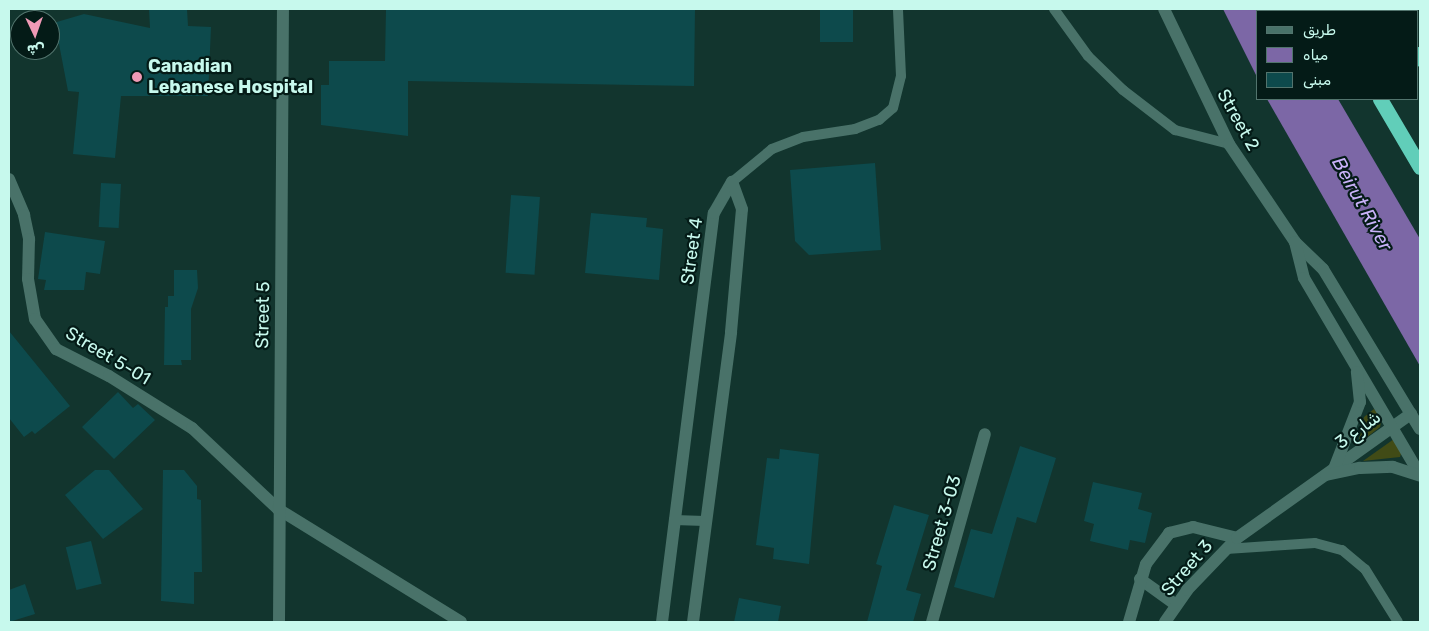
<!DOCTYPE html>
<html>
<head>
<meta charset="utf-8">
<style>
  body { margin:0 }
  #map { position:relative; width:1429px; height:631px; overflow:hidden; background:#12352e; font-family:Rubik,Vazirmatn,sans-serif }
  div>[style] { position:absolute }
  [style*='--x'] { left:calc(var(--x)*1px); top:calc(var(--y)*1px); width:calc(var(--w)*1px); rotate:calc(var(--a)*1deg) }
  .green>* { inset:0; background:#414b16 }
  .water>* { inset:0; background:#7c67a6 }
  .building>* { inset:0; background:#0d4a4c; transform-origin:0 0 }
  .service>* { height:10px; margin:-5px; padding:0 5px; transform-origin:5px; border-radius:5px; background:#497269 }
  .minor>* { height:12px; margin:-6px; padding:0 6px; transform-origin:6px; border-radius:6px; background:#497269 }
  .tertiary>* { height:12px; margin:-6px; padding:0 6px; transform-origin:6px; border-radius:6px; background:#497269 }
  .motorway>* { height:15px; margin:-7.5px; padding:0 7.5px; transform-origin:7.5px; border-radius:7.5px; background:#61ceb9 }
  .dots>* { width:14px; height:14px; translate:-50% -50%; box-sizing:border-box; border:2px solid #041b17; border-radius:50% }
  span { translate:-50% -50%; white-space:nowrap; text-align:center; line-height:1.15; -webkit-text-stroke:4.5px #041b17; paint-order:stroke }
  .poi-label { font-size:18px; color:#c7f9ed; font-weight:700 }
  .left { translate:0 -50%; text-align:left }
  .street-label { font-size:18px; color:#c7f9ed }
  .water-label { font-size:19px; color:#c9b2f9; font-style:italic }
  .frame { position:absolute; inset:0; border:10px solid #c7f9ed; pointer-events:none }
  .legend { position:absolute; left:1256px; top:10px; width:162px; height:90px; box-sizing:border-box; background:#041b17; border:1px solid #52746d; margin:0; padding:6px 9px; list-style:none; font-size:15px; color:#c7f9ed }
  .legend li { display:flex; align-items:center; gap:10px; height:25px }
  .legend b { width:25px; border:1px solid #52746d }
  .north { position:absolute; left:10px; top:10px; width:50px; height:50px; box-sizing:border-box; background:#041b17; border:1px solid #52746d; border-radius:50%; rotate:177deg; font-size:14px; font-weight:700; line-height:20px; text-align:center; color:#c7f9ed }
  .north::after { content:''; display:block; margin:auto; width:18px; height:22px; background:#f09ab6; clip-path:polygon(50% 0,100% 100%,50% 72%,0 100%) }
</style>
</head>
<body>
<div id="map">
  <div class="green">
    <i style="clip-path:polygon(1374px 409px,1382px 418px,1380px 427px,1358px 444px,1364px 417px)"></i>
    <i style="clip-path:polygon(1394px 439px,1402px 450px,1400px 457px,1363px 461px)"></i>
  </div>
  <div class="water">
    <i style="clip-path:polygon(1223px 9px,1293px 11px,1258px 11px,1258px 79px)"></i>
    <i style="clip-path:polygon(1267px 99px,1338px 99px,1420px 239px,1420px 366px)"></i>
  </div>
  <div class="building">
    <i style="clip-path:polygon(149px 9px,187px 9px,188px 26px,211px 27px,208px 96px,121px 96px,115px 158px,73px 154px,79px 92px,68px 91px,59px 44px,50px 46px,50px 24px,84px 14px,150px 28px)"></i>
    <i style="clip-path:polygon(386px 9px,695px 9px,694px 86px,408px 81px,408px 136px,321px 125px,321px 85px,329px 85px,329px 61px,385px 61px)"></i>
    <i style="left:820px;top:9px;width:33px;height:33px"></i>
    <i style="clip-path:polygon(875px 163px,881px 250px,809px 255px,795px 241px,790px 170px)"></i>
    <i style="left:101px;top:183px;width:20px;height:44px;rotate:3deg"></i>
    <i style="left:511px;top:195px;width:29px;height:78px;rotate:4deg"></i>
    <i style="clip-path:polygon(591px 213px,647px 218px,646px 227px,663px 229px,659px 280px,585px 273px)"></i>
    <i style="clip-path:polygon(45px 232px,105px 241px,100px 274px,86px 272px,84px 290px,44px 290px,46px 280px,38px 279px)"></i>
    <i style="clip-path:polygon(174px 270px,197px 270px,198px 288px,191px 309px,191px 360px,181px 360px,182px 365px,164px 365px,165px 307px,168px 307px,168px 296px,174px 296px)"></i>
    <i style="clip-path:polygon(9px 331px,70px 406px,35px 434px,32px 431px,24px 437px,9px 418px)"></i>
    <i style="clip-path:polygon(118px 392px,133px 408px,138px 404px,155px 420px,114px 459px,82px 427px)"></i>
    <i style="clip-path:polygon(1020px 446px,1056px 458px,1036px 523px,1017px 517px,994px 598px,954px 587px,971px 529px,992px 534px)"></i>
    <i style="clip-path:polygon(780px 449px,819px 454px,809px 564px,773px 559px,774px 548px,756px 545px,767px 458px,779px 459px)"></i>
    <i style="clip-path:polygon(95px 470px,109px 470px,143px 509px,103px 539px,65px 495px)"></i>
    <i style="clip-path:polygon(163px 470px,184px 470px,197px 486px,197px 499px,201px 500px,202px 572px,194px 572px,194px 604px,161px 601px)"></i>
    <i style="clip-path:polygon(1093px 482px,1142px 493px,1138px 509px,1152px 513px,1145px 543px,1130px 540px,1128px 550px,1090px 541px,1094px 524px,1084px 521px)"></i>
    <i style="clip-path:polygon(894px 505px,929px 515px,906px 590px,921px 594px,913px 622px,867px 622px,882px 566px,876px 564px)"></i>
    <i style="left:91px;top:541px;width:44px;height:26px;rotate:76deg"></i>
    <i style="clip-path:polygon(25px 584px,35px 614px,9px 622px,9px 590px)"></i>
    <i style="clip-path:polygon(739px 598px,781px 606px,778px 622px,734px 622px)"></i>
  </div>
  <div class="service">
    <i style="--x:1054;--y:9;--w:58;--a:54.1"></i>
    <i style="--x:1088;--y:56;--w:49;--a:44.2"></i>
    <i style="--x:1123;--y:90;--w:66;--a:37.6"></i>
    <i style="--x:1175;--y:130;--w:56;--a:14.5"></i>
    <i style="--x:732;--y:182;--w:52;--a:-39.5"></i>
    <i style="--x:772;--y:149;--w:33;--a:-21"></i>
    <i style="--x:803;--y:137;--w:53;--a:-8.7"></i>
    <i style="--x:855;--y:129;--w:26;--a:-21"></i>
    <i style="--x:879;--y:120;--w:18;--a:-41"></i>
    <i style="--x:893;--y:108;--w:33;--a:-76"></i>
    <i style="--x:901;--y:76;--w:67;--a:-92.6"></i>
    <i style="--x:674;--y:520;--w:31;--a:2"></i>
    <i style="--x:1226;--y:549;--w:89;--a:-3.9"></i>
    <i style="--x:1315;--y:543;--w:28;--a:15"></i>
    <i style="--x:1342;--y:550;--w:30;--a:40"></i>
    <i style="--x:1365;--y:569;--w:62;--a:58.1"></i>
  </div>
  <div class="minor">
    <i style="--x:9;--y:179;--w:39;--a:67"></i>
    <i style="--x:24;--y:215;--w:25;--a:78"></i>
    <i style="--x:29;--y:239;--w:40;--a:91.4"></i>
    <i style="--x:28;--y:279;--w:41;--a:80.1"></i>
    <i style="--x:35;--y:319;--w:37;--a:55"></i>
    <i style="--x:56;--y:349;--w:59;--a:27"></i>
    <i style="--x:109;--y:376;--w:98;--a:32.1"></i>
    <i style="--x:192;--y:428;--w:118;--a:43.3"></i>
    <i style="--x:278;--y:509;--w:215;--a:31.7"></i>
    <i style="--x:1140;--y:579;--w:44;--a:35.8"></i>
    <i style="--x:279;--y:622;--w:613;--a:-89.63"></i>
    <i style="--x:662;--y:622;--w:412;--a:-82.8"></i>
    <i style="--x:714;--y:213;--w:36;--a:-60"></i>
    <i style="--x:693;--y:622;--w:292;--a:-82.5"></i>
    <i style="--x:731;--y:332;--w:123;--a:-84.9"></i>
    <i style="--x:742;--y:209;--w:29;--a:-110"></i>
    <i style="--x:932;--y:622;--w:195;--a:-74.3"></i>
    <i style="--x:1129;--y:622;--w:60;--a:-73.7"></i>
    <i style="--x:1146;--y:564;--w:39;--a:-53"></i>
    <i style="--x:1169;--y:533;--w:25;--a:-14"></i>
    <i style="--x:1193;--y:527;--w:45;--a:14"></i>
    <i style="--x:1165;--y:622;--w:39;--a:-55"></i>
    <i style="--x:1187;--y:590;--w:72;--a:-46.1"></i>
    <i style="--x:1237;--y:538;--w:214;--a:-35.5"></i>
  </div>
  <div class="tertiary">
    <i style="--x:1164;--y:9;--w:150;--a:64.3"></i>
    <i style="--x:1229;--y:144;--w:118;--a:56"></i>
    <i style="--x:1295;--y:242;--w:39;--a:44"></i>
    <i style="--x:1323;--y:269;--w:187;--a:58.8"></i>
    <i style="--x:1295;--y:242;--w:37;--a:76"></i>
    <i style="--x:1304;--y:278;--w:229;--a:59.5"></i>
    <i style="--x:1334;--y:469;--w:72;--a:-68.8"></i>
    <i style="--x:1360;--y:402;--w:30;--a:-96"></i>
    <i style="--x:1326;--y:475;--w:35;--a:-12"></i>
    <i style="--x:1360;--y:468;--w:33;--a:-2"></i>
    <i style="--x:1393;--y:467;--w:28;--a:18"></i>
  </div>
  <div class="motorway">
    <i style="--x:1326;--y:9;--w:3;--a:45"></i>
    <i style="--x:1390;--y:9;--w:3;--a:45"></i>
    <i style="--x:1418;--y:54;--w:5;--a:68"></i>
    <i style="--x:1380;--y:99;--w:79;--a:59.5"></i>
  </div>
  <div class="dots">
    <i style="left:137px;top:77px;background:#f09ab6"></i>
  </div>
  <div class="poi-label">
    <span class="left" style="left:148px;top:77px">Canadian<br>Lebanese Hospital</span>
  </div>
  <div class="street-label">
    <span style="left:1238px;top:120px;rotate:61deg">Street 2</span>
    <span style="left:692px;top:251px;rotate:-82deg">Street 4</span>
    <span style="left:263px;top:315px;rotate:-89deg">Street 5</span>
    <span style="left:108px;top:356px;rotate:31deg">Street 5-01</span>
    <span style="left:1358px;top:430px;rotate:-36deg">شارع 3</span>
    <span style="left:942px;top:523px;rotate:-74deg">Street 3-03</span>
    <span style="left:1187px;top:568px;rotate:-49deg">Street 3</span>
  </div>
  <div class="water-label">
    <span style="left:1362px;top:204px;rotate:61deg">Beirut River</span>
  </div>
  <div class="frame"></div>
  <ul class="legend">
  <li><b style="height:6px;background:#497269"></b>طريق</li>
  <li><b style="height:14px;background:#7c67a6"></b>مياه</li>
  <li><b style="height:14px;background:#0d4a4c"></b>مبنى</li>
  </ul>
  <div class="north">ش</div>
</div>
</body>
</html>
